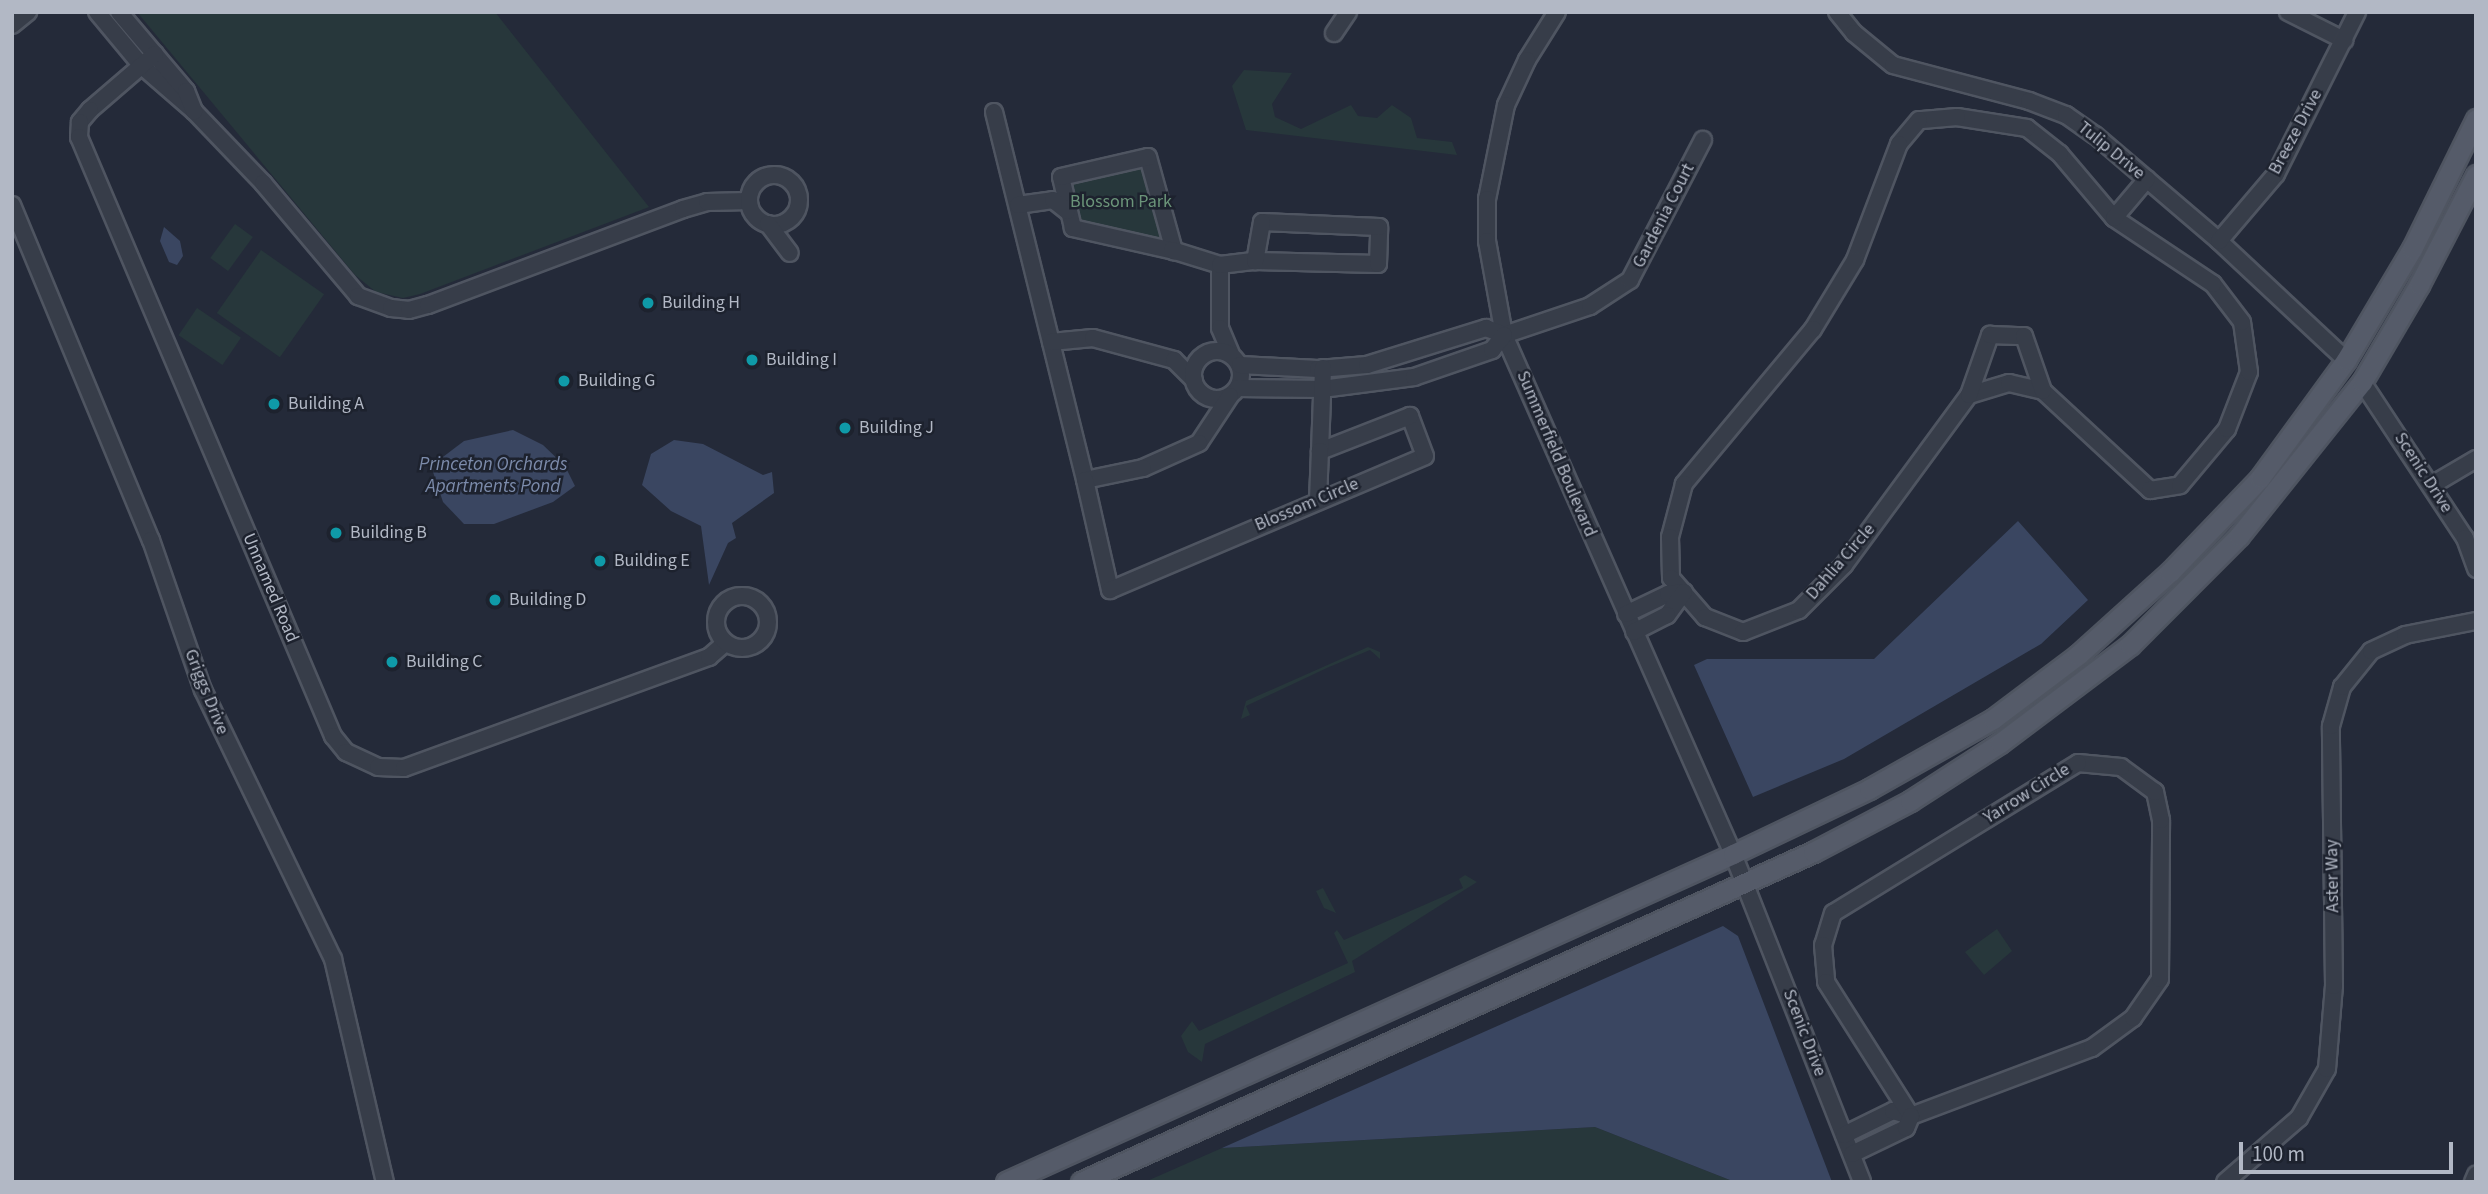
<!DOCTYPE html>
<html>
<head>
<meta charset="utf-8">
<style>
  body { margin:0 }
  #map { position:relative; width:2488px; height:1194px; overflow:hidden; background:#242a39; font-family:"Source Sans 3",sans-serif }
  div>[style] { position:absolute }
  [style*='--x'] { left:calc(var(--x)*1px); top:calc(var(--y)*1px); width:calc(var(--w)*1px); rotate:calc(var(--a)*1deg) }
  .green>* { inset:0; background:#27373b; transform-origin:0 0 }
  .water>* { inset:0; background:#3a4661 }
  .roads { filter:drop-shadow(2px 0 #4f5561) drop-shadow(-2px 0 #4f5561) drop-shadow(0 2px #4f5561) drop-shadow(0 -2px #4f5561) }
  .minor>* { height:16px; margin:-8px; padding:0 8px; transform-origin:8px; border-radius:8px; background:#373d49 }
  .minor>.ring { margin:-8px; padding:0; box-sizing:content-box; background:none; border:16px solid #373d49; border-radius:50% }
  .major>* { height:19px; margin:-9.5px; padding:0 9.5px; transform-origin:9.5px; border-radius:9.5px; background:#555b69 }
  .dots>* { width:19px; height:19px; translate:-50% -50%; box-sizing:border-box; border:4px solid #1d222e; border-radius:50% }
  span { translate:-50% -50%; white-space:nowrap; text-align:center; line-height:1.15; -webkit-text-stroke:5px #1d222e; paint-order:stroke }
  .street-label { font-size:18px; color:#b2b8c5 }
  .park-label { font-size:18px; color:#6b9479 }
  .poi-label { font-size:18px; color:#b2b8c5 }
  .left { translate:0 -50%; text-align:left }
  .water-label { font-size:19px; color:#7c8bab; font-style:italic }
  .frame { position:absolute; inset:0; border:14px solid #b2b8c5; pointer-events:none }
  .scale { position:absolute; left:2239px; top:1142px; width:214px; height:32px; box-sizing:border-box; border:4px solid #b2b8c5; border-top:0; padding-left:9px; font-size:21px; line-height:24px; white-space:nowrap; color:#b2b8c5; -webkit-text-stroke:5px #1d222e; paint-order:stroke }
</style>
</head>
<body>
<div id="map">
  <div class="green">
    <i style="clip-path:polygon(137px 12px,495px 12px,649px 207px,420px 294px,403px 298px,376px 292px,355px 275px)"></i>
    <i style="clip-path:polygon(1244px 70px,1292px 73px,1272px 104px,1275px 117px,1301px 129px,1351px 105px,1358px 116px,1377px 118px,1392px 105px,1411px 118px,1417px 138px,1452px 142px,1457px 155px,1246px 130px,1232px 86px)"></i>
    <i style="clip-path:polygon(1145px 167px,1162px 239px,1078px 225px,1071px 182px)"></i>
    <i style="left:235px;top:224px;width:22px;height:42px;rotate:36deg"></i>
    <i style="left:261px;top:250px;width:77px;height:77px;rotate:35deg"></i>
    <i style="left:197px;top:308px;width:53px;height:33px;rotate:34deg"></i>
    <i style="clip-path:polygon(1368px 647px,1380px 652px,1380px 659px,1370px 650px,1329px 667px,1246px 706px,1250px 715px,1241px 719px,1246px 701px)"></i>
    <i style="clip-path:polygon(1465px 875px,1477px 882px,1352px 961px,1355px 972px,1205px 1044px,1202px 1062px,1188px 1052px,1181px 1036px,1192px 1021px,1199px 1031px,1348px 963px,1334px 933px,1337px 930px,1344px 940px,1463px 888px,1459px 879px)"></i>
    <i style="clip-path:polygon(1323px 888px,1335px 911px,1336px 913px,1324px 908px,1316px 891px)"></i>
    <i style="clip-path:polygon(1997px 929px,2012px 951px,1984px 975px,1965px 952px)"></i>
    <i style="clip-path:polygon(1595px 1127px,1735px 1182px,1147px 1181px,1222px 1148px)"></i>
  </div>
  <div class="water">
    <i style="clip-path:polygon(164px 227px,180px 241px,183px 256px,177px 265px,169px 262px,160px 241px)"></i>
    <i style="clip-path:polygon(513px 430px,543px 445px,565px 466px,575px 486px,553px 502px,494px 524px,464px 524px,443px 502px,431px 466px,464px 441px)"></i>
    <i style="clip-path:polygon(674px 440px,703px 444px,763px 475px,772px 472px,774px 493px,732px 523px,736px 538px,728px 543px,709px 585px,701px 526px,671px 511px,642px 485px,651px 454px)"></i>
    <i style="clip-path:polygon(2018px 521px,2088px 600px,2041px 644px,1844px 759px,1753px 797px,1694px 665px,1707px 659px,1874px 659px)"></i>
    <i style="clip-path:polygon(1723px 926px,1738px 936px,1832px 1182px,1735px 1182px,1595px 1127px,1222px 1148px)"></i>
  </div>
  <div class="roads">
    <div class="minor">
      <i style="--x:97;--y:12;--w:70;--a:50.2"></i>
      <i style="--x:142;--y:66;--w:69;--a:40.9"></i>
      <i style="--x:194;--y:111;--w:100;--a:46.2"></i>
      <i style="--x:263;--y:183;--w:148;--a:49.9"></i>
      <i style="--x:358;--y:296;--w:35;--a:20"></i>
      <i style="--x:391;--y:308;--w:18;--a:6"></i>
      <i style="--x:409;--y:310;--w:20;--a:-15"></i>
      <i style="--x:428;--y:305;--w:272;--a:-20.6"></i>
      <i style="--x:683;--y:209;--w:25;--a:-16"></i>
      <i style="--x:707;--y:202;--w:42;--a:-1.4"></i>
      <i style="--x:119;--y:12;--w:104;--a:49.7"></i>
      <i style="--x:186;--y:91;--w:22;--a:68"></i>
      <i style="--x:1557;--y:12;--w:57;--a:122"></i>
      <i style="--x:1527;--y:60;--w:50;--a:115"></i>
      <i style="--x:1506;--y:105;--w:96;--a:101.4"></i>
      <i style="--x:1487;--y:199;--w:42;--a:90"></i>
      <i style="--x:1487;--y:241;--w:96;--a:79.7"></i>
      <i style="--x:1504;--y:335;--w:567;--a:66.19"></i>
      <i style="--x:1733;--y:854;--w:352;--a:68.5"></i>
      <i style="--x:1837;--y:12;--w:27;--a:51"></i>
      <i style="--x:1854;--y:33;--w:50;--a:39.4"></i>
      <i style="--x:1893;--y:65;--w:141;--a:14.8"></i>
      <i style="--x:2029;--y:101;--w:40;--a:21"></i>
      <i style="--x:2066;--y:115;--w:35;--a:35"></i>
      <i style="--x:2095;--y:135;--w:163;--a:40.5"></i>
      <i style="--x:2219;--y:241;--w:174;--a:43.1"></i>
      <i style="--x:2288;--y:12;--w:63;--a:26.6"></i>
      <i style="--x:12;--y:25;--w:21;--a:-39"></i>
      <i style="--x:1334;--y:33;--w:25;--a:-56"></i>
      <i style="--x:155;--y:54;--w:86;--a:139.3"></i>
      <i style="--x:90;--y:110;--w:16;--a:130"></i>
      <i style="--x:80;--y:122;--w:15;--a:94"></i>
      <i style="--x:79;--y:137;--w:651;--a:67.02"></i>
      <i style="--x:333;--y:736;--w:21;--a:51"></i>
      <i style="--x:346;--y:752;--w:35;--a:25"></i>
      <i style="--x:378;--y:767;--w:26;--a:2"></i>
      <i style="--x:404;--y:768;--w:325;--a:-20"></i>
      <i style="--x:709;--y:657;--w:21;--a:-41"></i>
      <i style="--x:994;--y:112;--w:379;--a:76.1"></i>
      <i style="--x:1148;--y:157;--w:98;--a:74.5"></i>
      <i style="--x:1174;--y:251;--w:104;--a:-167.2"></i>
      <i style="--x:1073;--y:228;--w:52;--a:-103.2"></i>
      <i style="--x:1061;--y:177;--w:89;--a:-12.9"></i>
      <i class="ring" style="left:749px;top:175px;width:34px;height:34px"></i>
      <i style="--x:12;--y:205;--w:363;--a:67.5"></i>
      <i style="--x:151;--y:540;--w:159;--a:70.9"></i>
      <i style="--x:203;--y:690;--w:299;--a:64.2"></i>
      <i style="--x:333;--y:959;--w:229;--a:76.9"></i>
      <i style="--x:1018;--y:205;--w:35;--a:-8"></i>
      <i style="--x:1053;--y:200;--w:18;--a:38"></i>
      <i style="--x:2114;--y:218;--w:84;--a:-130.2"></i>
      <i style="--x:2060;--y:154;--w:42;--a:-141.8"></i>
      <i style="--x:2027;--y:128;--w:71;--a:-171.1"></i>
      <i style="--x:1957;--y:117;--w:38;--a:175"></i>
      <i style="--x:1919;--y:120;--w:31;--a:130"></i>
      <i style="--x:1899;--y:144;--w:124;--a:110.8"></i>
      <i style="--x:1855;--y:260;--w:81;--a:121.3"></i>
      <i style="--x:1813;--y:329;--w:202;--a:129.8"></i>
      <i style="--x:1684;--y:484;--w:55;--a:104.8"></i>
      <i style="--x:1670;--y:537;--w:41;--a:88.6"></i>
      <i style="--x:1671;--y:578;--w:52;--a:48.9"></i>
      <i style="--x:1705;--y:617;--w:41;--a:21.5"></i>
      <i style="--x:1743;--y:632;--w:60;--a:-21.4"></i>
      <i style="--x:1799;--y:610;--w:64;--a:-45"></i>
      <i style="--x:1844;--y:565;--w:211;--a:-53.7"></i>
      <i style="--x:1969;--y:395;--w:42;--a:-16.7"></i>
      <i style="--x:2009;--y:383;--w:35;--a:13"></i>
      <i style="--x:2043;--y:391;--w:146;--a:42.8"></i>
      <i style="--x:2150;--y:490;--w:30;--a:-9"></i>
      <i style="--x:2180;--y:485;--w:73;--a:-50"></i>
      <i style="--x:2227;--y:429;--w:61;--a:-68.9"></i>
      <i style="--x:2249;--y:372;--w:50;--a:-98"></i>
      <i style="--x:2242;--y:322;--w:48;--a:-127.3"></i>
      <i style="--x:2213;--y:284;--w:119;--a:-146.3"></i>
      <i style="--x:2114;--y:218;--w:51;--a:-49.8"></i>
      <i style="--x:768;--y:224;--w:36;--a:53"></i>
      <i style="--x:2219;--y:241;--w:88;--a:-49.6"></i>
      <i style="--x:2276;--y:174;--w:181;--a:-63.4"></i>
      <i style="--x:1172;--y:250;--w:50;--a:17.4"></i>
      <i style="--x:1220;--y:265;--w:63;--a:90"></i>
      <i style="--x:1220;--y:328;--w:28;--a:67"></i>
      <i style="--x:1220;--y:265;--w:35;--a:-7"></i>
      <i style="--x:1255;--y:261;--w:123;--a:1.4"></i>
      <i style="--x:1378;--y:264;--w:37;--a:-88"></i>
      <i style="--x:1379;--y:227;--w:117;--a:-177.6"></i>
      <i style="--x:1262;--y:222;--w:40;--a:100"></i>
      <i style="--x:1504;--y:335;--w:91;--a:-18.6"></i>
      <i style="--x:1590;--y:306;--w:48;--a:-33"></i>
      <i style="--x:1630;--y:280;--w:158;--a:-62.5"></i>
      <i style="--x:1051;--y:342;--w:42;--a:-5.4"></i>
      <i style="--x:1093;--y:338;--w:84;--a:15.2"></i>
      <i style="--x:1174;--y:360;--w:28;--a:45"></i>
      <i class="ring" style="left:1193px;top:351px;width:32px;height:32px"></i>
      <i style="--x:1240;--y:365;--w:78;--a:2.9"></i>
      <i style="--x:1318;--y:369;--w:49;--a:-4.7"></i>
      <i style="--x:1367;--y:365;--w:125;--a:-17.3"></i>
      <i style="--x:1486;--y:328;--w:19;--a:21"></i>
      <i style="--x:2362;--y:382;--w:187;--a:56.6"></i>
      <i style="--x:2465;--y:538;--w:33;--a:70"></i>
      <i style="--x:1238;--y:388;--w:84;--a:0.7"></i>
      <i style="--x:1322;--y:389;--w:93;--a:-7.4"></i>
      <i style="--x:1414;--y:377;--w:83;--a:-19.1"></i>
      <i style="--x:1492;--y:350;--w:19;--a:-51"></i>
      <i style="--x:1969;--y:395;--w:64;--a:-70.7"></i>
      <i style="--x:1990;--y:335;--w:34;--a:2"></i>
      <i style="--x:2024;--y:336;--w:58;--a:70.9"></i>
      <i style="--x:1230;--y:396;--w:56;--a:123.4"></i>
      <i style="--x:1199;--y:443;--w:61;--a:155.9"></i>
      <i style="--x:1143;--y:468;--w:59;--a:168.3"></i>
      <i style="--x:1085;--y:480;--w:113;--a:77.2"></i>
      <i style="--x:1110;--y:590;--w:342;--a:-23"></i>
      <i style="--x:1425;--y:456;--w:43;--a:-110.6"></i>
      <i style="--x:1410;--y:416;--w:97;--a:158.7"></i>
      <i style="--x:1320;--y:451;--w:83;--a:-87.9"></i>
      <i style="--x:2432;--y:485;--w:51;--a:-30.6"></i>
      <i style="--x:1318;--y:500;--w:49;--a:-87.7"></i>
      <i class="ring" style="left:716px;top:596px;width:36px;height:36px"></i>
      <i style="--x:1626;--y:614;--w:47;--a:-25.5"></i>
      <i style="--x:1668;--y:594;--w:16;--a:-7"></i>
      <i style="--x:1684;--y:592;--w:29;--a:126"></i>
      <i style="--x:1667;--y:615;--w:37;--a:153"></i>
      <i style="--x:1844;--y:1135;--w:55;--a:-26.1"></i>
      <i style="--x:1893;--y:1111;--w:19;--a:16"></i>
      <i style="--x:1911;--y:1116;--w:193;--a:-20.6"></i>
      <i style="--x:2092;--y:1048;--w:51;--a:-36.2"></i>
      <i style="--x:2133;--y:1018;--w:47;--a:-55.3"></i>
      <i style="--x:2160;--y:979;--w:159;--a:-89.6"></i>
      <i style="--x:2161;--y:820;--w:29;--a:-102"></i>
      <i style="--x:2155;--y:792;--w:42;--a:-143.7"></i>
      <i style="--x:2121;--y:767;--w:43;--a:-174.7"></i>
      <i style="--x:2078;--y:763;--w:287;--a:148.5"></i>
      <i style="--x:1833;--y:913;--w:34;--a:107"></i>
      <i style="--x:1823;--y:945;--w:37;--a:85"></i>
      <i style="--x:1826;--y:982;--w:159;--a:57.6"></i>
      <i style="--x:1852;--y:1154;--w:60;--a:-25.7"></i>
      <i style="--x:1906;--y:1128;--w:13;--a:-67"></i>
      <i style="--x:2225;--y:1182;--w:98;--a:-40.9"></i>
      <i style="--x:2299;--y:1118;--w:56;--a:-60.3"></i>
      <i style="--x:2327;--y:1069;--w:83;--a:-85.2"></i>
      <i style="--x:2334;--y:986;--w:260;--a:-90.7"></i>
      <i style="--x:2331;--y:726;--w:41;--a:-74.2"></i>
      <i style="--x:2342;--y:687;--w:46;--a:-51.1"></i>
      <i style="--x:2371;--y:651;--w:38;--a:-25"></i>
      <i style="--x:2405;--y:635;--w:72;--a:-11.2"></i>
      <i style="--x:2473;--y:1182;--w:8;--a:-67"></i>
    </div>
    <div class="major">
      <i style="--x:1006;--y:1182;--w:798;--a:-24.28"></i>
      <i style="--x:1733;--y:854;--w:151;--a:-25.5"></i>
      <i style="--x:1869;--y:789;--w:142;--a:-29.4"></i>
      <i style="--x:1993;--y:719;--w:106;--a:-37"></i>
      <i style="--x:2078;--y:655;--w:124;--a:-42.1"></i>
      <i style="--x:2170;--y:572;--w:130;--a:-46.2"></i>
      <i style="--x:2260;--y:478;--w:146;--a:-53.9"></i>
      <i style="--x:2346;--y:360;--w:129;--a:-59.3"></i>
      <i style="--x:2412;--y:249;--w:145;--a:-63.8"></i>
      <i style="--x:1081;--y:1182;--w:803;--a:-24.27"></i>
      <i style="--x:1813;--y:852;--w:110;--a:-27.7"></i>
      <i style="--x:1910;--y:801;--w:107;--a:-32.8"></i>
      <i style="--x:2000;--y:743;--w:163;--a:-37"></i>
      <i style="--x:2130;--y:645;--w:154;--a:-45"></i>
      <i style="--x:2239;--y:536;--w:197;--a:-51.4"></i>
      <i style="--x:2362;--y:382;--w:113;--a:-59.6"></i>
      <i style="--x:2419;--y:285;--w:124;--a:-62.6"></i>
    </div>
  </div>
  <div class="dots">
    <i style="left:648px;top:303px;background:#0f9aa8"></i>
    <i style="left:752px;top:360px;background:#0f9aa8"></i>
    <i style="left:564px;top:381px;background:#0f9aa8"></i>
    <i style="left:274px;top:404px;background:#0f9aa8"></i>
    <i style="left:845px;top:428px;background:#0f9aa8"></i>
    <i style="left:336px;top:533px;background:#0f9aa8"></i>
    <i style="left:600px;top:561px;background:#0f9aa8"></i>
    <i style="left:495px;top:600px;background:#0f9aa8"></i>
    <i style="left:392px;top:662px;background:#0f9aa8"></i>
  </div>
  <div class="street-label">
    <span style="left:2296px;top:132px;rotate:-62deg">Breeze Drive</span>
    <span style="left:2111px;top:151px;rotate:39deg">Tulip Drive</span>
    <span style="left:1664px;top:216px;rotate:-63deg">Gardenia Court</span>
    <span style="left:1556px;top:454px;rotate:67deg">Summerfield Boulevard</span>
    <span style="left:2423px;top:473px;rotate:57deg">Scenic Drive</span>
    <span style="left:1307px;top:505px;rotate:-23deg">Blossom Circle</span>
    <span style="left:1841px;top:562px;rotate:-49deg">Dahlia Circle</span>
    <span style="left:270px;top:588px;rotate:67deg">Unnamed Road</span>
    <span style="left:206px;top:692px;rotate:68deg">Griggs Drive</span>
    <span style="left:2027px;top:794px;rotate:-32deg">Yarrow Circle</span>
    <span style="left:2333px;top:876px;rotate:-91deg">Aster Way</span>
    <span style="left:1804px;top:1033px;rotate:69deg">Scenic Drive</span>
  </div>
  <div class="park-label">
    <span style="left:1121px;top:202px">Blossom Park</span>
  </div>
  <div class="poi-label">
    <span class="left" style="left:662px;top:303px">Building H</span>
    <span class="left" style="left:766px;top:360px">Building I</span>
    <span class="left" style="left:578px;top:381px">Building G</span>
    <span class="left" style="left:288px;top:404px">Building A</span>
    <span class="left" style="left:859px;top:428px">Building J</span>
    <span class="left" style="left:350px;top:533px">Building B</span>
    <span class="left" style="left:614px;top:561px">Building E</span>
    <span class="left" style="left:509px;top:600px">Building D</span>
    <span class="left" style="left:406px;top:662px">Building C</span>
  </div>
  <div class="water-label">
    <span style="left:493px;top:476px">Princeton Orchards<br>Apartments Pond</span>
  </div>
  <div class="frame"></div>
  <div class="scale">100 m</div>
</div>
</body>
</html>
